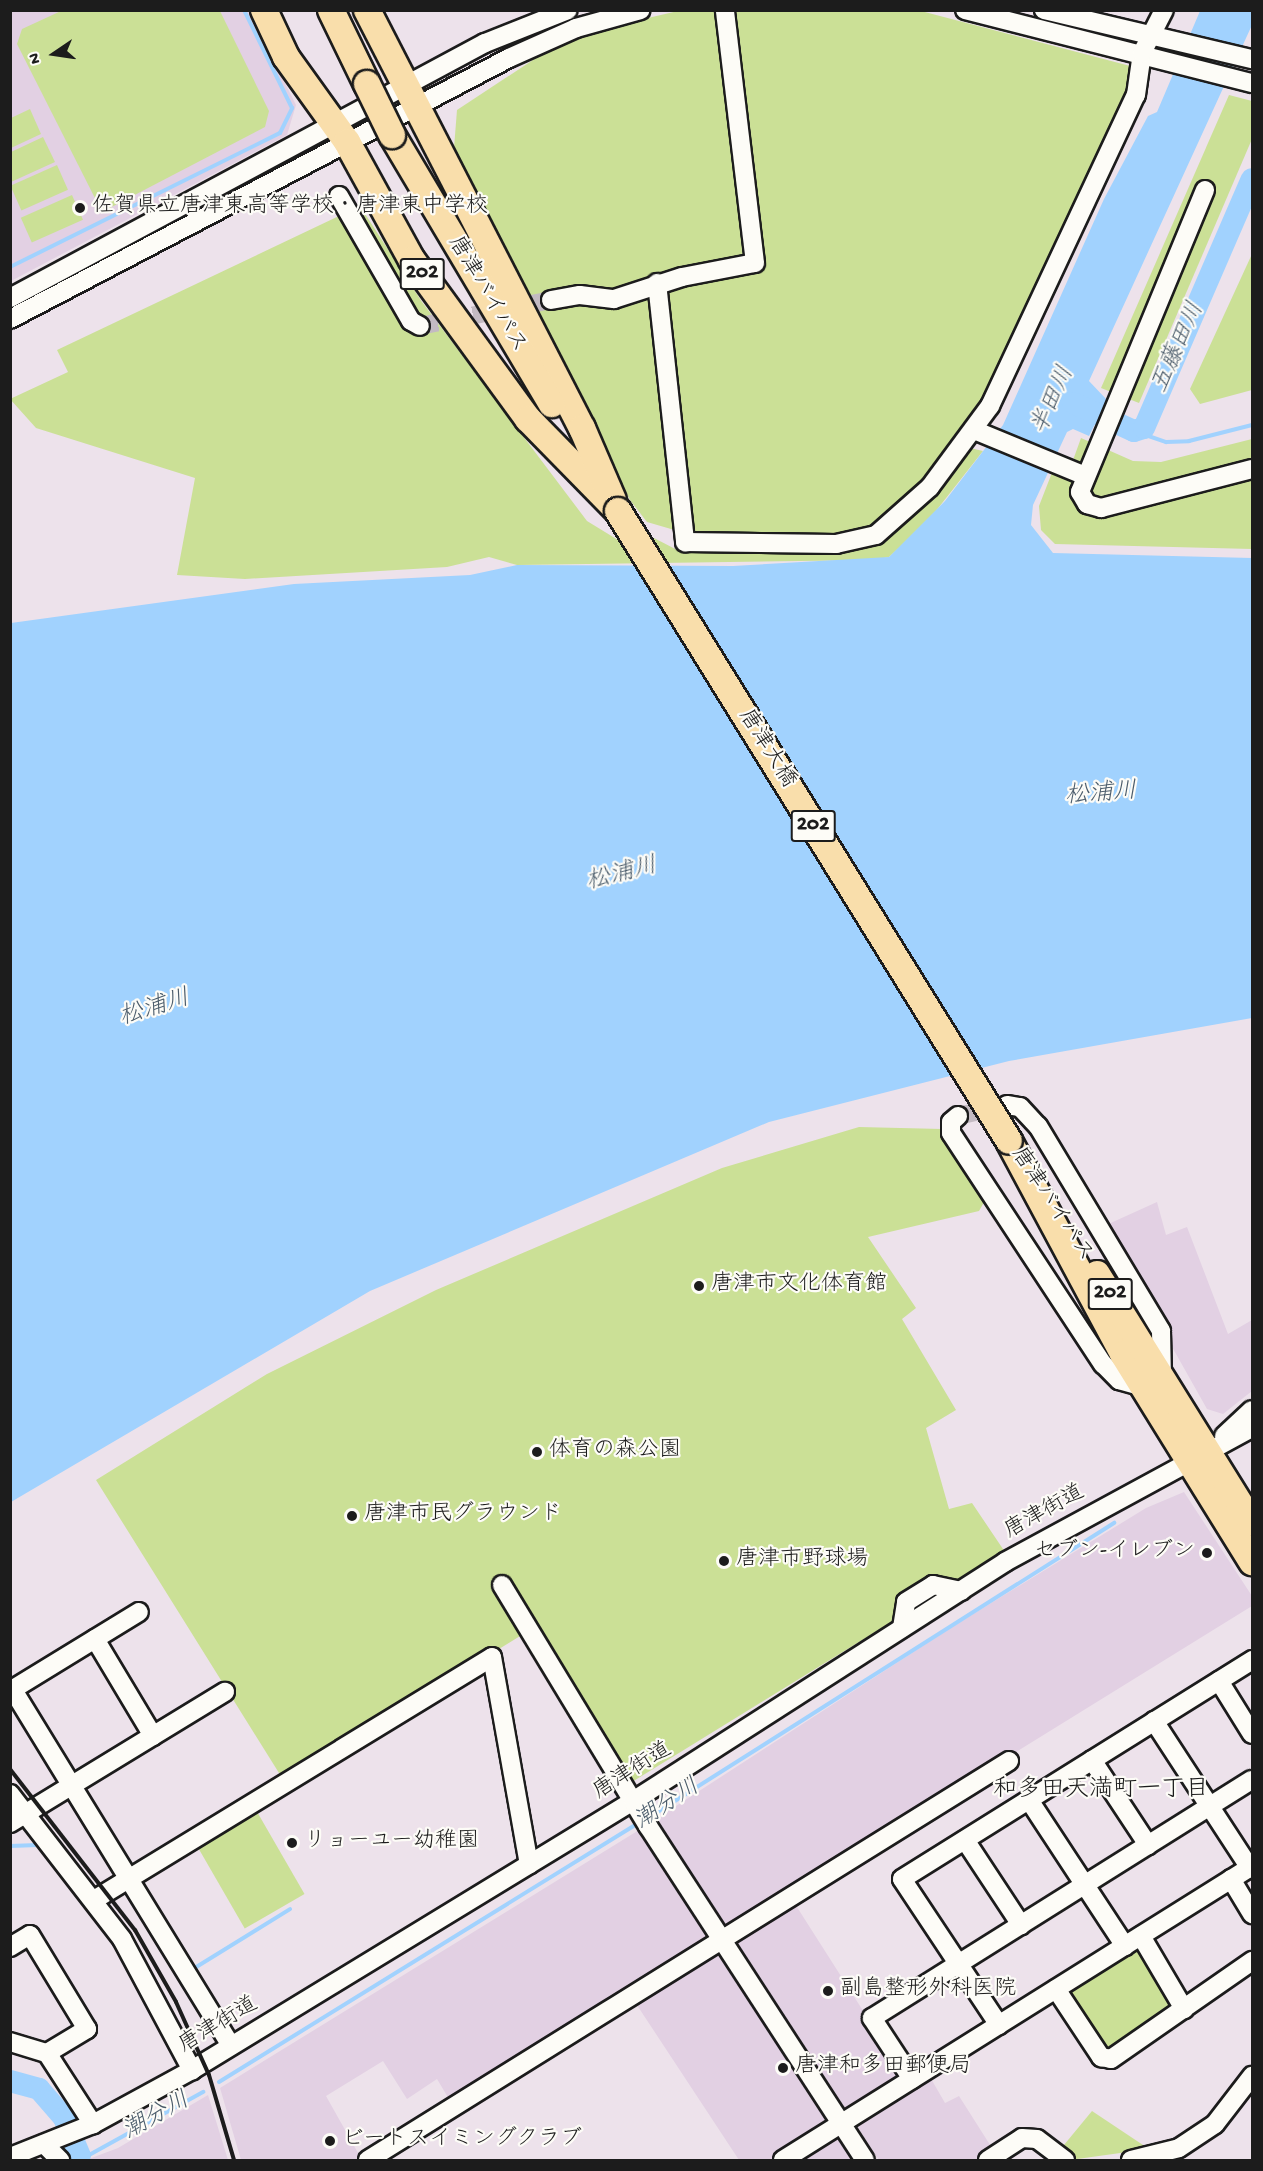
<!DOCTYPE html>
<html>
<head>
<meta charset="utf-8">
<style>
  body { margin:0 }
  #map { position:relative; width:1263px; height:2171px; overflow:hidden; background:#ede2eb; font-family:"Gochi Hand","Klee One",sans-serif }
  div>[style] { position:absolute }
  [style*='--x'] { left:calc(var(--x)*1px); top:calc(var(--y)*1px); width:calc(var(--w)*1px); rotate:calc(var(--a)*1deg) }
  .built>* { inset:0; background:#e2d0e3 }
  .green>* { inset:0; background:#cbe096; transform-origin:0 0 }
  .water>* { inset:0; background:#a1d2fe }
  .stream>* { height:4px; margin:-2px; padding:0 2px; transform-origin:2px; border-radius:2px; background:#a1d2fe }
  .river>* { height:22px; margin:-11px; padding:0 11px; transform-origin:11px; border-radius:11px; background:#a1d2fe }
  .minor-tunnel>* { height:18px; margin-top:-9px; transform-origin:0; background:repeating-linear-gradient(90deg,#c3bac2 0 18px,transparent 0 27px) }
  .roads { filter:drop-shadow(2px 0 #1c1c1c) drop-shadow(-2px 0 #1c1c1c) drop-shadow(0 2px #1c1c1c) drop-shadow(0 -2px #1c1c1c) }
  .minor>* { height:18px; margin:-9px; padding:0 9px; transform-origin:9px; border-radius:9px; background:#fdfcf7 }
  .highway>* { height:26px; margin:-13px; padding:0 13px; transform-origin:13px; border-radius:13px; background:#f9deab }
  .rail>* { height:4px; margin:-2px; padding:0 2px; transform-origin:2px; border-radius:2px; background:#1c1c1c }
  .bridges { filter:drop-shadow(2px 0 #1c1c1c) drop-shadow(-2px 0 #1c1c1c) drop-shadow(0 2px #1c1c1c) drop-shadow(0 -2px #1c1c1c) }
  .highway-bridge>* { height:26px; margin:-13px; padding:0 13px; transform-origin:13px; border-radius:13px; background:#f9deab }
  .dots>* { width:16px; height:16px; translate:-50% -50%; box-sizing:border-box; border:3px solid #fdfcf7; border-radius:50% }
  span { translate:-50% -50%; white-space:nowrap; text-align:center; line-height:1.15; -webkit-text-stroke:4.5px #fdfcf7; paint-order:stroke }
  .shield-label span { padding:2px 4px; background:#fdfcf7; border:2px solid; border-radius:4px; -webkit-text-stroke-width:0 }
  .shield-label { font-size:21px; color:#1c1c1c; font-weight:700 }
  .poi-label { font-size:22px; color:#1c1c1c }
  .left { translate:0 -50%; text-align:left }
  .right { translate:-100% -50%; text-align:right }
  .street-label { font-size:22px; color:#1c1c1c }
  .water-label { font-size:24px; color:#4b5c6b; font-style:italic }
  .neighbourhood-label { font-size:24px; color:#1c1c1c }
  .frame { position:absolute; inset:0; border:12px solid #1c1c1c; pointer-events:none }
  .north { position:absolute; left:24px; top:24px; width:60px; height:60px; -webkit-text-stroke:4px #fdfcf7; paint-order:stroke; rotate:257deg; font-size:16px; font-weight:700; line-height:24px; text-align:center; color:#1c1c1c }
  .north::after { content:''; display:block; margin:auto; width:21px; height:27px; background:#1c1c1c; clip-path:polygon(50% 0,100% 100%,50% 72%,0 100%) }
</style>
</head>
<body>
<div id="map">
  <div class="built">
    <i style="clip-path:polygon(11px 11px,249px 11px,296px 105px,287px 135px,11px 281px)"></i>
    <i style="clip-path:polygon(1157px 1202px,1166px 1235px,1187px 1227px,1228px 1334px,1252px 1320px,1252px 1391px,1223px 1414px,1207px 1409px,1104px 1226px)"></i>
    <i style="clip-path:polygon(1184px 1492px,1252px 1596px,1252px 1606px,788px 1893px,911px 2086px,930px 2077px,945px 2103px,959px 2096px,999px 2159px,879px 2160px,656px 1819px,949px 1629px,1146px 1508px)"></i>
    <i style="clip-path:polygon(639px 1830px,856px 2160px,739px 2160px,629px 1993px,452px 2104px,437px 2079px,407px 2099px,383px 2061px,326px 2096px,362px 2160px,241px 2160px,220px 2088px)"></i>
    <i style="clip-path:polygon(208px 2095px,228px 2160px,86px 2160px,118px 2148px)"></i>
  </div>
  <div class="green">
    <i style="clip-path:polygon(61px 11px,220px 11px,269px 111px,265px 127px,102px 212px,17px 44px,22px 29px)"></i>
    <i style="clip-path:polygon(678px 11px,921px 11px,1134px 67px,1133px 81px,1009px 358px,951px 456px,872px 533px,719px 543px,647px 522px,630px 500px,454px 148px,457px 110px,545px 52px,609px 27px)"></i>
    <i style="clip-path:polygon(1229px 95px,1252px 101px,1252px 139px,1139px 403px,1101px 388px)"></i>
    <i style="clip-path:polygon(30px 109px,41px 134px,11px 148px,11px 118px)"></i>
    <i style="clip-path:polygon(43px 137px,55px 162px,11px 182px,11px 152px)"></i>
    <i style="left:57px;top:165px;width:27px;height:51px;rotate:66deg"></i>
    <i style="left:72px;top:195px;width:27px;height:56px;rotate:66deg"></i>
    <i style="clip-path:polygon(360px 206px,422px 302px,587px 521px,623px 543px,654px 538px,683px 553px,839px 548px,916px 508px,970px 448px,983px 451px,928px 521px,889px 557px,874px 560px,517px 565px,489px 557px,447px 567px,245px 579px,177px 575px,195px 478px,36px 428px,10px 399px,68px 372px,57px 350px)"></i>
    <i style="clip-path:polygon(1252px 254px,1252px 390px,1200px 404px,1190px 389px)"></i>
    <i style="clip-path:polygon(1081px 438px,1133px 461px,1161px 462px,1252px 439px,1252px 549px,1055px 544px,1041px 530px,1039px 506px,1053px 470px,1068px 474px)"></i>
    <i style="clip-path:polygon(859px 1127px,942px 1129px,987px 1197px,979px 1211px,868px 1237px,916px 1308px,902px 1319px,956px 1410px,926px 1428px,949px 1509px,972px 1503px,1005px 1552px,619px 1790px,525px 1633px,284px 1781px,96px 1480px,267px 1374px,436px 1290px,722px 1168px)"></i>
    <i style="left:256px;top:1810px;width:97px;height:69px;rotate:60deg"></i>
    <i style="clip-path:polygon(1134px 1944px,1143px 1947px,1174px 2009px,1102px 2054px,1065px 1995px,1067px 1986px)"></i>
    <i style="clip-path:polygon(1092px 2111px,1149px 2149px,1070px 2160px,1059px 2151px)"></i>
  </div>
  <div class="water">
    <i style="clip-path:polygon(1200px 11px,1252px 11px,1252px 25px,1089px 381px,1107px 400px,1089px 436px,1073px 429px,1067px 432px,1033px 505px,1031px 525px,1053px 553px,1252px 558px,1252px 1018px,1009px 1061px,769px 1122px,370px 1291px,11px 1502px,11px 623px,294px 584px,470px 575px,517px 565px,733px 566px,889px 557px,945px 501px,1003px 425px,1104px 199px,1148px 116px,1157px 112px)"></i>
  </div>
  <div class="stream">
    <i style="--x:10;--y:267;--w:301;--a:-26.4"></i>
    <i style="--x:280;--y:133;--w:28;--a:-64"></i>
    <i style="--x:292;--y:108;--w:109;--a:-116.1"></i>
    <i style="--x:1134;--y:431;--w:34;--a:19"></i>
    <i style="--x:1166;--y:442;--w:23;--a:-2"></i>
    <i style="--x:1189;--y:441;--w:65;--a:-14.3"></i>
    <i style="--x:648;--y:1818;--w:552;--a:-32.34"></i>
    <i style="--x:10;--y:1846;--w:28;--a:-2"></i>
    <i style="--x:193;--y:1969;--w:114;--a:-31.7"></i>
    <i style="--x:219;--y:2082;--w:493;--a:-31.7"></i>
    <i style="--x:80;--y:2160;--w:141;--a:-28.9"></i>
  </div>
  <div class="river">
    <i style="--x:1073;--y:403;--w:67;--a:24.7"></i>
    <i style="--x:1134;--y:431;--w:10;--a:-17"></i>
    <i style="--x:1144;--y:428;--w:271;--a:-66.6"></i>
    <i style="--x:10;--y:2081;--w:30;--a:15"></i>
    <i style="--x:39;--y:2089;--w:38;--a:49"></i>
    <i style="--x:64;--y:2118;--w:41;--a:67.2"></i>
  </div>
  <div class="minor-tunnel">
    <i style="--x:420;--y:326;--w:134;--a:-11.2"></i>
    <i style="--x:958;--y:1116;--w:40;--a:-13"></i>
  </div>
  <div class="roads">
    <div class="minor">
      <i style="--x:965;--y:10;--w:296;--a:14.3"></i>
      <i style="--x:1044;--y:10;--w:214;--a:13.3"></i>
      <i style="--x:1205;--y:190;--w:327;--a:112.5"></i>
      <i style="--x:1080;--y:492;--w:14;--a:60"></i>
      <i style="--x:1087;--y:504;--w:15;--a:16"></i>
      <i style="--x:1101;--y:508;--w:156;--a:-14.5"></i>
      <i style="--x:339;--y:196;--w:144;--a:60.1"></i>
      <i style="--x:411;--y:321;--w:10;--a:29"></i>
      <i style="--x:657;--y:283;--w:261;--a:83.8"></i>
      <i style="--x:685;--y:542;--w:151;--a:0.8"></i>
      <i style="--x:836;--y:544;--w:41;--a:-12.7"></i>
      <i style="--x:876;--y:535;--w:72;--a:-41.6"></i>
      <i style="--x:930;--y:487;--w:101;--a:-53.5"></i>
      <i style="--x:990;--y:406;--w:344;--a:-64.9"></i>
      <i style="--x:1136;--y:95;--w:42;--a:-81.9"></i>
      <i style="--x:1142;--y:53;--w:48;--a:-62.9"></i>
      <i style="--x:10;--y:298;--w:539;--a:-28.23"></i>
      <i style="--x:485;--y:43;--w:89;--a:-21.7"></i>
      <i style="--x:551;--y:300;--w:29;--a:-10"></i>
      <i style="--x:580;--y:295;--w:34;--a:7"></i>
      <i style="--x:614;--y:299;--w:71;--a:-17.9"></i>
      <i style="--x:682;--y:277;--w:74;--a:-10.9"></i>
      <i style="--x:755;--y:263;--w:255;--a:-96.8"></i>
      <i style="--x:10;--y:319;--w:563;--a:-27.61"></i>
      <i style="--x:509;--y:58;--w:73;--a:-24.1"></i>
      <i style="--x:576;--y:28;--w:67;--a:-15.5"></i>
      <i style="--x:974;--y:430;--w:118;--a:22.4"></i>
      <i style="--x:1007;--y:1105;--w:13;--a:9"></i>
      <i style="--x:1020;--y:1107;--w:26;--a:47"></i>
      <i style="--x:1038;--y:1126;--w:239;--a:59"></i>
      <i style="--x:1161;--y:1331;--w:46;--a:88.8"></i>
      <i style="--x:958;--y:1116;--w:9;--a:139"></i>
      <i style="--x:951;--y:1122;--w:11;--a:90"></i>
      <i style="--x:951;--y:1133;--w:277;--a:56.7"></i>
      <i style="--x:1103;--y:1364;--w:23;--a:45"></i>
      <i style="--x:1119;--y:1380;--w:25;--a:16"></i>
      <i style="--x:1224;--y:1436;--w:38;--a:-43"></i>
      <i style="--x:502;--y:1585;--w:282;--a:58.8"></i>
      <i style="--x:648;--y:1826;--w:398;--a:57"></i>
      <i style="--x:902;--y:1628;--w:26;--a:-81"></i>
      <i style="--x:906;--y:1602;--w:32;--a:-32"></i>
      <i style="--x:933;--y:1585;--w:29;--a:12"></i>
      <i style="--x:95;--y:1639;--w:113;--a:59.1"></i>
      <i style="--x:1219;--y:1681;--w:62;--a:58.1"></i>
      <i style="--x:13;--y:1690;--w:417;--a:58.5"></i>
      <i style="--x:10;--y:1691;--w:151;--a:-31.5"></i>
      <i style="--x:1154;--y:1721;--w:176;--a:56.9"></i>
      <i style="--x:1092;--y:1760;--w:102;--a:56.6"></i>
      <i style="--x:10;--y:1794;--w:183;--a:52.3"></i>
      <i style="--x:122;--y:1939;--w:149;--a:61.9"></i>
      <i style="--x:1029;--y:1800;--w:175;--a:56.7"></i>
      <i style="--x:10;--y:1823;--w:252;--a:-31.4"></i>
      <i style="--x:965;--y:1840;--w:102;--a:56.6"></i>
      <i style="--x:1231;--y:1879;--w:41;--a:59"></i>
      <i style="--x:94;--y:1900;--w:466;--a:-31.4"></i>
      <i style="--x:492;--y:1657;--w:211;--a:79.9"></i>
      <i style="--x:1141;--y:1936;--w:85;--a:59.5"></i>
      <i style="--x:10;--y:1947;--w:23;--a:-31"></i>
      <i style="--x:30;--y:1935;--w:110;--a:58.8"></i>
      <i style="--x:87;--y:2029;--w:47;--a:149"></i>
      <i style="--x:1056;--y:1989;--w:82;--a:56.5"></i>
      <i style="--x:1101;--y:2057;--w:10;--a:11"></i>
      <i style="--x:1111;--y:2059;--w:172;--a:-34.8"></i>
      <i style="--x:999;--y:2025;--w:175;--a:-123.6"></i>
      <i style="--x:902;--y:1879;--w:413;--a:-32"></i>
      <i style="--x:10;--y:2042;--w:39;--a:17"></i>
      <i style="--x:47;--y:2053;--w:85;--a:57.1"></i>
      <i style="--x:912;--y:2079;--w:73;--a:-123.3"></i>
      <i style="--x:872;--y:2018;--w:448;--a:-32.1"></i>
      <i style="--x:44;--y:2144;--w:23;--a:45"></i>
      <i style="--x:10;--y:2157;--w:89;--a:-21.7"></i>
      <i style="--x:93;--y:2124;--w:113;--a:-28.6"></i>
      <i style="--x:192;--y:2070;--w:517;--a:-31.38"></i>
      <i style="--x:633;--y:1801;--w:442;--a:-32.7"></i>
      <i style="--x:1005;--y:1562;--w:281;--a:-28.5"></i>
      <i style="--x:368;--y:2160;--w:755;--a:-31.9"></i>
      <i style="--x:783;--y:2160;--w:554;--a:-32.08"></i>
      <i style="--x:988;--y:2160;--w:40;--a:-32.9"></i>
      <i style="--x:1022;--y:2138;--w:15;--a:4"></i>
      <i style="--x:1037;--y:2139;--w:35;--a:37"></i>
      <i style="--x:1131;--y:2160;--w:49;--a:-14"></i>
      <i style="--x:1179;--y:2148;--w:43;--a:-33.7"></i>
      <i style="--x:1215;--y:2124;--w:61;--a:-52.4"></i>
    </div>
    <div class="highway">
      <i style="--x:264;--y:10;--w:52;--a:64.9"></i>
      <i style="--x:286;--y:57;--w:105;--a:54.3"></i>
      <i style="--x:347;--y:142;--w:135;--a:61.2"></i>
      <i style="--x:412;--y:260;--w:197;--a:53.9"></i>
      <i style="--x:528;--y:419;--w:129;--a:45.6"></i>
      <i style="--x:331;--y:10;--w:82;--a:64.1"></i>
      <i style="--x:367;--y:10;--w:470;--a:62.8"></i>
      <i style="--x:582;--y:428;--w:78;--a:66.7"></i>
      <i style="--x:392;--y:135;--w:313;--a:59.3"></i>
      <i style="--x:1009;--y:1141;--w:242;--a:61.8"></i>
      <i style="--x:1123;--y:1354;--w:245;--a:58.2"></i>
      <i style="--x:1097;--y:1274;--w:293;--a:58.1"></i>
    </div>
  </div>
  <div class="rail">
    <i style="--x:10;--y:1769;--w:204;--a:52.2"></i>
    <i style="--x:135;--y:1930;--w:83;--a:60.3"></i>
    <i style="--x:176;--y:2002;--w:80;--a:65.7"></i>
    <i style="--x:209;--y:2075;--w:89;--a:73.6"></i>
  </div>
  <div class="bridges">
    <div class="highway-bridge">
      <i style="--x:367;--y:84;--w:57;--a:63.9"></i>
      <i style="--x:618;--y:511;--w:741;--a:58.17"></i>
    </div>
  </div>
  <div class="dots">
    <i style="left:80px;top:208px;background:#1c1c1c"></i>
    <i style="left:699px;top:1286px;background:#1c1c1c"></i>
    <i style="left:537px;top:1452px;background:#1c1c1c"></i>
    <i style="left:352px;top:1516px;background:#1c1c1c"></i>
    <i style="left:1207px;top:1553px;background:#1c1c1c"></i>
    <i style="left:724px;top:1561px;background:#1c1c1c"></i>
    <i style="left:292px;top:1843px;background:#1c1c1c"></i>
    <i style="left:828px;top:1991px;background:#1c1c1c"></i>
    <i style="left:783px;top:2068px;background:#1c1c1c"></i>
    <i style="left:330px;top:2141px;background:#1c1c1c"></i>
  </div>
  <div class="shield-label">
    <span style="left:422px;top:274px">202</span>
    <span style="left:813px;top:826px">202</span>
    <span style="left:1110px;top:1294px">202</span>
  </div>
  <div class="poi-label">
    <span class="left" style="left:92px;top:208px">佐賀県立唐津東高等学校・唐津東中学校</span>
    <span class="left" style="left:711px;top:1286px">唐津市文化体育館</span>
    <span class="left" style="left:549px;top:1452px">体育の森公園</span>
    <span class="left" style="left:364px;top:1516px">唐津市民グラウンド</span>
    <span class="right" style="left:1195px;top:1553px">セブン-イレブン</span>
    <span class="left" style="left:736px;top:1561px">唐津市野球場</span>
    <span class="left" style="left:304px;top:1843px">リョーユー幼稚園</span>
    <span class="left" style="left:840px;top:1991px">副島整形外科医院</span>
    <span class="left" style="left:795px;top:2068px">唐津和多田郵便局</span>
    <span class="left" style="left:342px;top:2141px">ビートスイミングクラブ</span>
  </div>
  <div class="street-label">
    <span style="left:486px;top:295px;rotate:59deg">唐津バイパス</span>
    <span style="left:766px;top:749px;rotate:58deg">唐津大橋</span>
    <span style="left:1051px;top:1205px;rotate:57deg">唐津バイパス</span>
    <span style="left:1045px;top:1513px;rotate:-29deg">唐津街道</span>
    <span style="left:633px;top:1772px;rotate:-32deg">唐津街道</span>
    <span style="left:219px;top:2026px;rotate:-31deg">唐津街道</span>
  </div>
  <div class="water-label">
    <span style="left:1179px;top:348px;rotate:-66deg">五藤田川</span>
    <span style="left:1054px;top:401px;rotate:-66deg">半田川</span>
    <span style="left:1101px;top:795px;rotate:-4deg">松浦川</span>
    <span style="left:622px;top:875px;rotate:-14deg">松浦川</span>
    <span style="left:155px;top:1009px;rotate:-17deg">松浦川</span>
    <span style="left:668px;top:1805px;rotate:-33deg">潮分川</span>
    <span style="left:157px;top:2117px;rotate:-29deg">潮分川</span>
  </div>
  <div class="neighbourhood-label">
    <span style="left:1101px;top:1791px">和多田天満町一丁目</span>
  </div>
  <div class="frame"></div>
  <div class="north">N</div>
</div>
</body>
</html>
